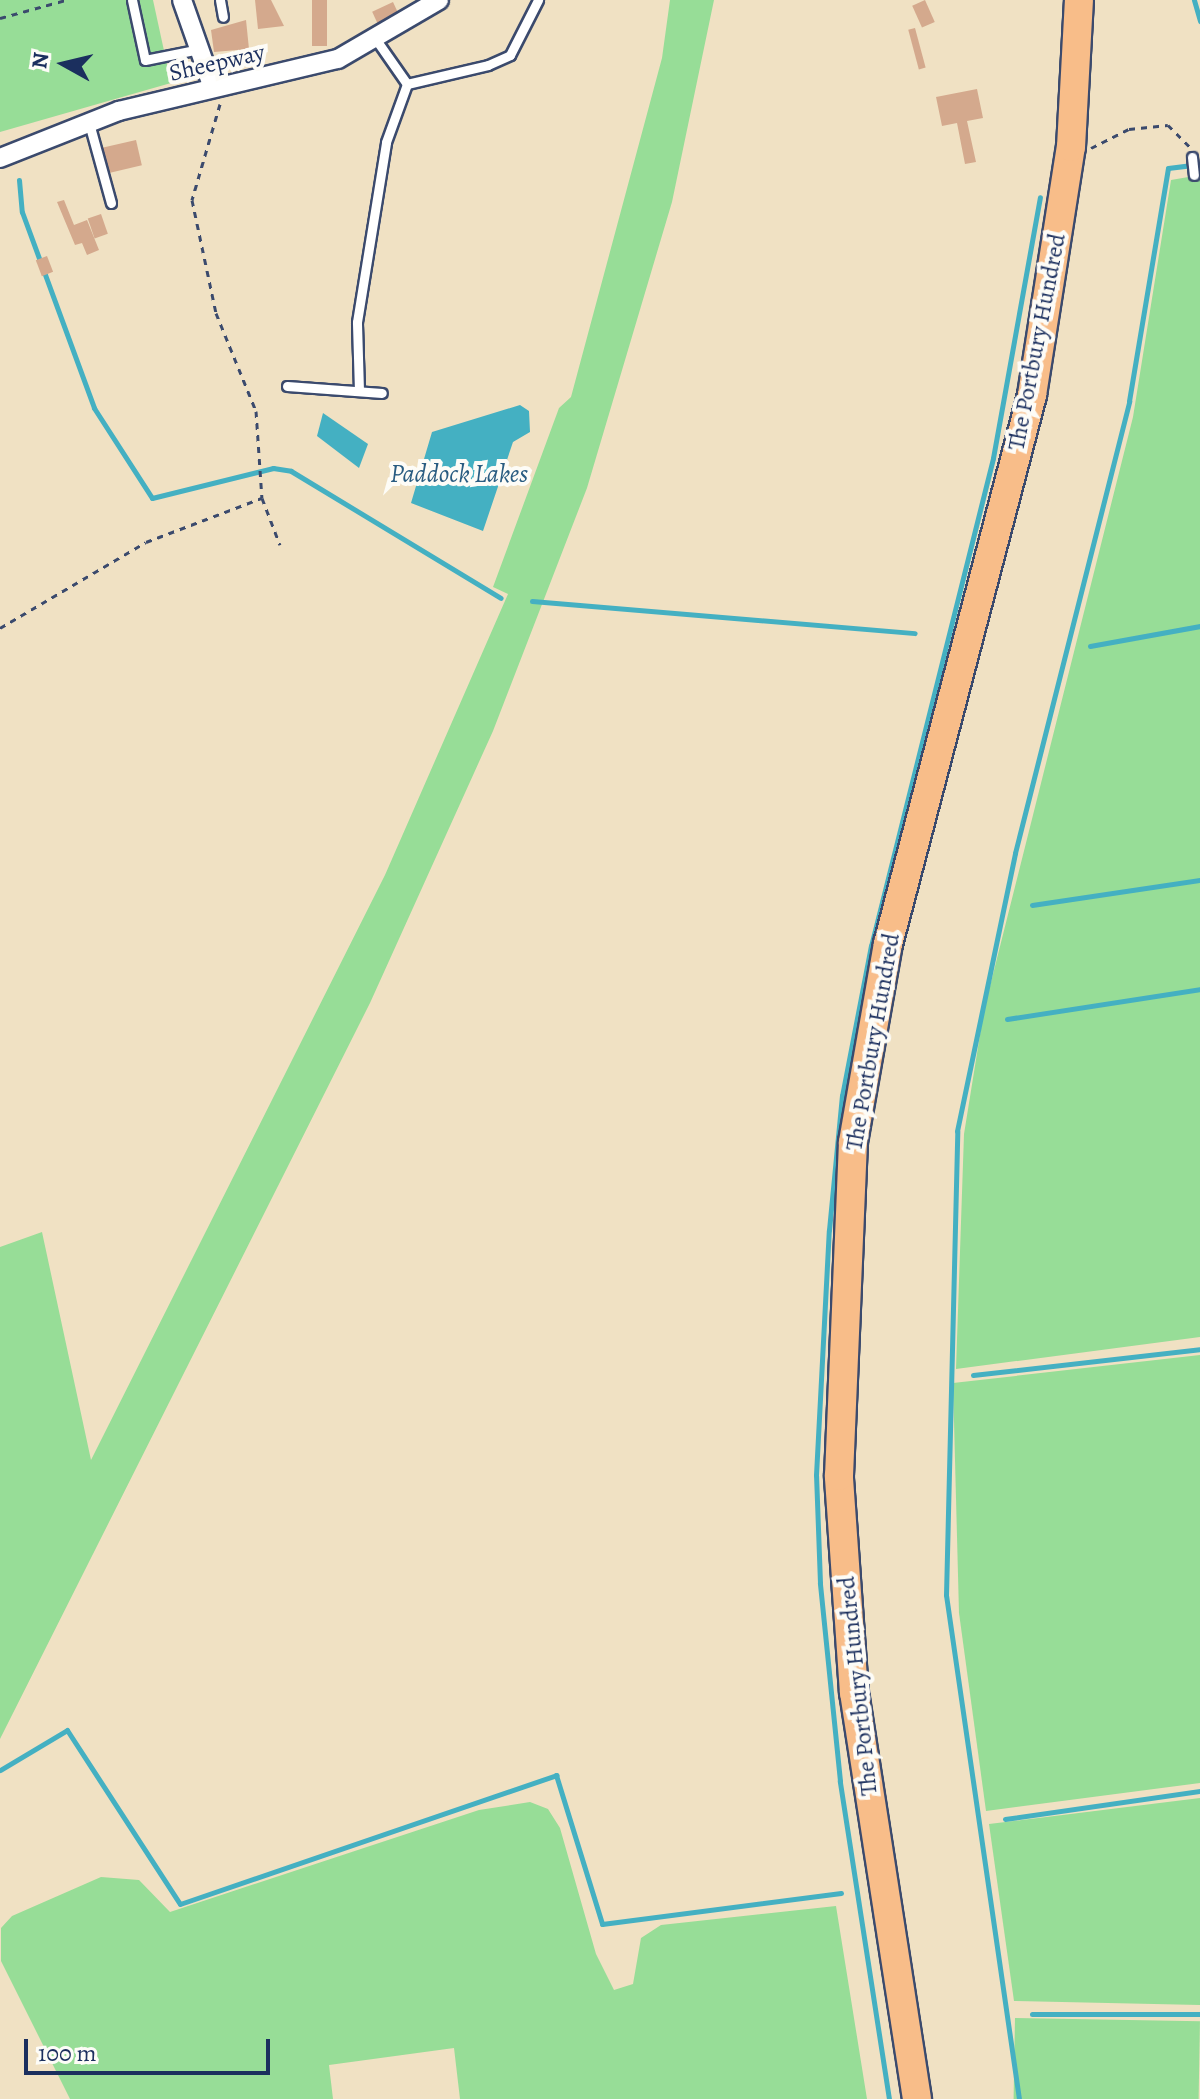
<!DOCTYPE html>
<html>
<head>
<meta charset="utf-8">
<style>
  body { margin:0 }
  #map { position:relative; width:1200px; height:2099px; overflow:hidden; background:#f0e1c3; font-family:Alegreya,serif }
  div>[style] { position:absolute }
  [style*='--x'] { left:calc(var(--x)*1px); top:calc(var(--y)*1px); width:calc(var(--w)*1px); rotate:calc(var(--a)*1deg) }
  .green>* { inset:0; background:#97dd97; transform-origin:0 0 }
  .water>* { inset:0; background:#44b0c2 }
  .stream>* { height:5px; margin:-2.5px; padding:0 2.5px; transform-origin:2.5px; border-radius:2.5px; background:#44b0c2 }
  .building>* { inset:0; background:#d4a98d; transform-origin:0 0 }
  .path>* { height:3px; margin-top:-1.5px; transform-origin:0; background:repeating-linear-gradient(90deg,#3b4a6d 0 6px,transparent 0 12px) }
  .roads { filter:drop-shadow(2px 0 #3b4a6d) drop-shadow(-2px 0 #3b4a6d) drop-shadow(0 2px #3b4a6d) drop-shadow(0 -2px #3b4a6d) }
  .lane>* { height:9px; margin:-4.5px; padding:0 4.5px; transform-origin:4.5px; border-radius:4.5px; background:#fff }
  .street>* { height:18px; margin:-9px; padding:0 9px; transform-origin:9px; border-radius:9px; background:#fff }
  .primary>* { height:28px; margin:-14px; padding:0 14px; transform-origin:14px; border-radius:14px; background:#f8bd89 }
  span { translate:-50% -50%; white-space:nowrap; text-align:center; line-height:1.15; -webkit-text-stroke:8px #fdfcf7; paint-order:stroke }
  .street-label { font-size:24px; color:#1b2f5e }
  .water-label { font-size:26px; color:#295c81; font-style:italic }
  .north { position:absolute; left:24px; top:24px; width:80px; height:80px; -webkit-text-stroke:6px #fdfcf7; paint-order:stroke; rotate:278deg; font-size:22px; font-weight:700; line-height:32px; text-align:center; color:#1b2f5e }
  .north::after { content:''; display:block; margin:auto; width:28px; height:36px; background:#1b2f5e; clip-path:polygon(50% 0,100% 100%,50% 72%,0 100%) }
  .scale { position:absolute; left:24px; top:2039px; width:246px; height:36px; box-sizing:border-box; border:4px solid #1b2f5e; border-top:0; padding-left:10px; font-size:24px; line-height:28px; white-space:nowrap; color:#1b2f5e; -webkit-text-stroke:6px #fdfcf7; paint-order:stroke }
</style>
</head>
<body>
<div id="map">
  <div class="green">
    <i style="clip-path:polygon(0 0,153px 0,171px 83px,0 132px)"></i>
    <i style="clip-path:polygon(670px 0,714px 0,672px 202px,587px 488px,493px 731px,370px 1003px,0 1739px,0 1247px,42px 1232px,91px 1460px,385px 875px,508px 594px,493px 587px,559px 408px,571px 397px,662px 58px)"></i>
    <i style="clip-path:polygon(1200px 175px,1200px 1337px,956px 1369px,964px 1134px,984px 1010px,1133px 417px,1171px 180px)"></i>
    <i style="clip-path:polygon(1200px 1355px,1200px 1783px,986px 1811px,959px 1613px,953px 1383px)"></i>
    <i style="clip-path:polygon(1200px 1798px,1200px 2005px,1014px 2001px,989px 1824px)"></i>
    <i style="clip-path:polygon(530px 1802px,548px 1809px,560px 1828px,596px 1954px,614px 1990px,633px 1984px,641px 1938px,661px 1925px,836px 1906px,867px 2099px,460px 2099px,454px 2048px,329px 2065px,333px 2099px,70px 2099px,1px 1961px,1px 1928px,12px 1916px,101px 1877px,139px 1880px,170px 1912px,479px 1810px)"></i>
    <i style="left:1015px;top:2018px;width:185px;height:82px;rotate:1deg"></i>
  </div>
  <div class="water">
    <i style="clip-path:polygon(520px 405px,529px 411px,530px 432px,513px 442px,483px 531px,411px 503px,432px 432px)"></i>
    <i style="clip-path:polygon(323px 413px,368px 444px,359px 468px,317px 436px)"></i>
  </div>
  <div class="stream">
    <i style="--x:1194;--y:0;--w:22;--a:74"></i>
    <i style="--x:19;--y:180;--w:32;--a:85"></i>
    <i style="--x:22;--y:212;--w:209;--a:69.8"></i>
    <i style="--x:94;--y:408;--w:107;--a:57.2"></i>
    <i style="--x:152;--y:498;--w:125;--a:-13.9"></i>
    <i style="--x:273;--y:468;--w:18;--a:9"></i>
    <i style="--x:291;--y:471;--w:245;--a:31.2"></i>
    <i style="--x:532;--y:601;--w:384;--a:4.8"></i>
    <i style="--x:1090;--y:646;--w:112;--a:-10.3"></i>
    <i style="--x:1032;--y:905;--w:170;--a:-8.5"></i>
    <i style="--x:1007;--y:1019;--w:195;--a:-8.8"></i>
    <i style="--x:973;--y:1375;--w:228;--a:-6.5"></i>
    <i style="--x:0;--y:1770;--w:78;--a:-30.8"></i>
    <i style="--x:67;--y:1730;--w:207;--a:57"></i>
    <i style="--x:180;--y:1904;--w:398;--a:-18.9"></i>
    <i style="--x:556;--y:1775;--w:156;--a:72.8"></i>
    <i style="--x:602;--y:1924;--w:241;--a:-7.4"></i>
    <i style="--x:1005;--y:1819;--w:197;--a:-8.2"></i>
    <i style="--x:1032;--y:2014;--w:168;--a:0"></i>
    <i style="--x:889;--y:2099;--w:322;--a:-98.8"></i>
    <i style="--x:840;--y:1781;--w:199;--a:-95.8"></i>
    <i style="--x:820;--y:1583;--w:108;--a:-92.1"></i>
    <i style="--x:816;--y:1475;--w:245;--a:-87"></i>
    <i style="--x:829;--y:1230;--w:135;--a:-84.5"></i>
    <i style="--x:842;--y:1096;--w:153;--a:-79.1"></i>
    <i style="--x:871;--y:946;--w:503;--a:-75.96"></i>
    <i style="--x:993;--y:458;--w:265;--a:-79.8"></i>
    <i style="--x:1019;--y:2099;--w:509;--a:-98.24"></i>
    <i style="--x:946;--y:1595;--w:464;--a:-88.6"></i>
    <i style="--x:957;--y:1131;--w:284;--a:-78.2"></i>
    <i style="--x:1015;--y:853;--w:466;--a:-75.8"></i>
    <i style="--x:1129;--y:401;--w:236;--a:-80.5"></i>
    <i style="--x:1168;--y:168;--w:32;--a:-7"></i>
  </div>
  <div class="building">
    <i style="clip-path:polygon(255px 0,271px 0,284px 26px,258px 29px)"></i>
    <i style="left:312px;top:0;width:15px;height:46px"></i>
    <i style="left:925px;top:0;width:24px;height:14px;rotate:66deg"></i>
    <i style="left:393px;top:2px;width:14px;height:23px;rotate:65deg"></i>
    <i style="clip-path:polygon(246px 20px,249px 49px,214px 52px,211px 30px)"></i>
    <i style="left:915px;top:28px;width:41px;height:7px;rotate:75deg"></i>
    <i style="clip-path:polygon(977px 89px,983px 118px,967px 121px,976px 162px,965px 164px,957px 123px,942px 126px,936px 97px)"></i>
    <i style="left:136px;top:140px;width:26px;height:38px;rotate:77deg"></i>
    <i style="clip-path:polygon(64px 200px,74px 225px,87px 220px,99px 250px,87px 255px,82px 243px,75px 245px,57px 202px)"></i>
    <i style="left:101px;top:214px;width:21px;height:14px;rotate:71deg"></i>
    <i style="left:47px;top:256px;width:17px;height:12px;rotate:69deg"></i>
  </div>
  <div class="path">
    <i style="--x:0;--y:18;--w:68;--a:-15.3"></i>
    <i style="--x:220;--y:104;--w:100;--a:106.3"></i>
    <i style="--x:192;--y:200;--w:116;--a:78"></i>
    <i style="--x:216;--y:313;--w:106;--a:67.8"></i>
    <i style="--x:256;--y:411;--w:87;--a:86.1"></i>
    <i style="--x:262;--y:498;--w:50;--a:69"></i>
    <i style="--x:1091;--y:148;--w:42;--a:-26.6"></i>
    <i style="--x:1129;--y:129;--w:39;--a:-6"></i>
    <i style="--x:1168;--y:125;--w:30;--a:45"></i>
    <i style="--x:0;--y:628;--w:169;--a:-30.5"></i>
    <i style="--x:146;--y:542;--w:124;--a:-20.8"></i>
  </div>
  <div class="roads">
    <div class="lane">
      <i style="--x:132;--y:0;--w:61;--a:77.8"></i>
      <i style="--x:145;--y:60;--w:55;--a:-11.5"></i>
      <i style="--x:220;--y:0;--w:17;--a:80"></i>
      <i style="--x:377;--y:41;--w:52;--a:55.1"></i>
      <i style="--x:407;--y:84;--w:83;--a:-13.2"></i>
      <i style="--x:488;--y:65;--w:24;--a:-24"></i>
      <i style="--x:510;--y:55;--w:62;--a:-63"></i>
      <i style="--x:89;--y:123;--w:83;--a:74.6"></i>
      <i style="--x:1192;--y:157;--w:18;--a:84"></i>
      <i style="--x:287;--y:386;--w:95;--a:4.2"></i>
      <i style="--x:359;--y:391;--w:69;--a:-91.7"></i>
      <i style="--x:357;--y:322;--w:182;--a:-80.8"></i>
      <i style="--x:386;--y:142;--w:62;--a:-70.1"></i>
    </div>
    <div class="street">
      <i style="--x:182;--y:0;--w:93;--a:70.6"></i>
      <i style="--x:0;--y:158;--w:128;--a:-21.6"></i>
      <i style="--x:119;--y:111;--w:225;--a:-13.4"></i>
      <i style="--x:338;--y:59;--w:117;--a:-30.3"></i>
    </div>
    <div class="primary">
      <i style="--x:917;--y:2099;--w:411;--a:-98.8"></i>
      <i style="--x:854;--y:1693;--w:218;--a:-94"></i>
      <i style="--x:839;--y:1476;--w:334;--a:-87.6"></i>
      <i style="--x:853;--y:1142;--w:201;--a:-80"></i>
      <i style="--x:888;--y:944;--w:568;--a:-75.3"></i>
      <i style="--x:1032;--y:395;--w:251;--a:-81.1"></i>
      <i style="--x:1071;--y:147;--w:147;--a:-86.9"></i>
    </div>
  </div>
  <div class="street-label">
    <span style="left:217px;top:63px;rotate:-13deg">Sheepway</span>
    <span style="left:1037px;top:342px;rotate:-79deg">The Portbury Hundred</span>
    <span style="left:873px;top:1042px;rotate:-80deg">The Portbury Hundred</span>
    <span style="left:858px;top:1686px;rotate:-96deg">The Portbury Hundred</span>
  </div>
  <div class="water-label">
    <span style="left:459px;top:474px">Paddock Lakes</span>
  </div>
  <div class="north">N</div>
  <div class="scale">100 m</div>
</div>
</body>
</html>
